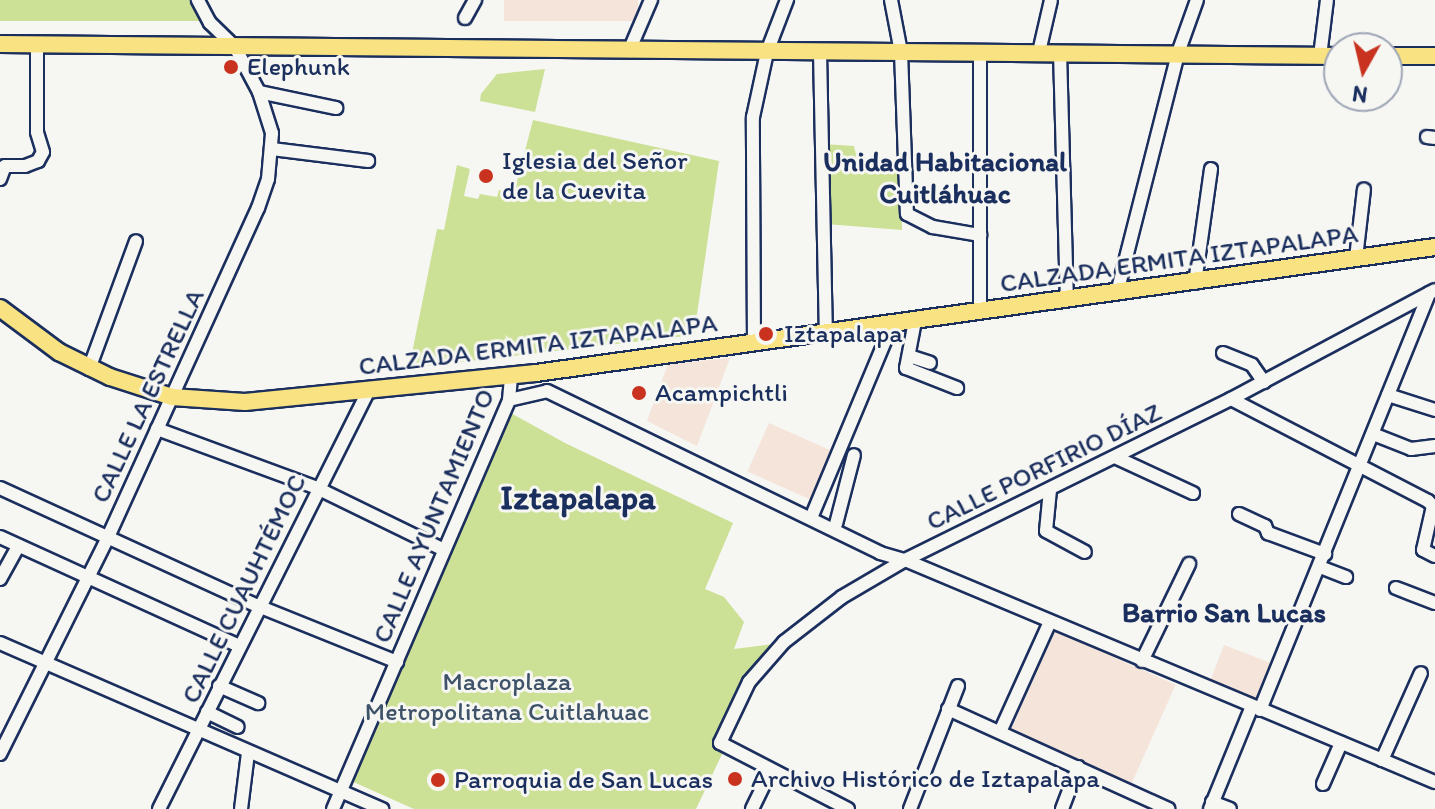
<!DOCTYPE html>
<html>
<head>
<meta charset="utf-8">
<style>
  body { margin:0 }
  #map { position:relative; width:1435px; height:809px; overflow:hidden; background:#f6f6f2; font-family:Itim,sans-serif }
  div>[style] { position:absolute }
  [style*='--x'] { left:calc(var(--x)*1px); top:calc(var(--y)*1px); width:calc(var(--w)*1px); rotate:calc(var(--a)*1deg) }
  .built>* { inset:0; background:#f4e4da; transform-origin:0 0 }
  .green>* { inset:0; background:#cce196; transform-origin:0 0 }
  .roads { filter:drop-shadow(2px 0 #1b2f5e) drop-shadow(-2px 0 #1b2f5e) drop-shadow(0 2px #1b2f5e) drop-shadow(0 -2px #1b2f5e) }
  .minor>* { height:12px; margin:-6px; padding:0 6px; transform-origin:6px; border-radius:6px; background:#f6f6f2 }
  .major>* { height:16px; margin:-8px; padding:0 8px; transform-origin:8px; border-radius:8px; background:#f8e281 }
  .dots>* { width:22px; height:22px; translate:-50% -50%; box-sizing:border-box; border:4px solid #f6f6f2; border-radius:50% }
  span { translate:-50% -50%; white-space:nowrap; text-align:center; line-height:1.15; -webkit-text-stroke:6px #f6f6f2; paint-order:stroke }
  .poi-label { font-size:26px; color:#1b2f5e }
  .left { translate:0 -50%; text-align:left }
  .street-label { font-size:26px; color:#1b2f5e }
  .park-label { font-size:26px; color:#3e5369 }
  .neighbourhood-label { font-size:28px; color:#1b2f5e; font-weight:700 }
  .district-label { font-size:34px; color:#1b2f5e; font-weight:700 }
  .north { position:absolute; left:1323px; top:32px; width:80px; height:80px; box-sizing:border-box; background:#f6f6f2; border:2px solid #9ea6b7; border-radius:50%; rotate:188deg; font-size:22px; font-weight:700; line-height:32px; text-align:center; color:#1b2f5e }
  .north::after { content:''; display:block; margin:auto; width:28px; height:36px; background:#c8321e; clip-path:polygon(50% 0,100% 100%,50% 72%,0 100%) }
</style>
</head>
<body>
<div id="map">
  <div class="built">
    <i style="left:504px;top:0;width:134px;height:21px"></i>
    <i style="clip-path:polygon(730px 358px,697px 446px,647px 421px,668px 364px)"></i>
    <i style="left:769px;top:423px;width:72px;height:53px;rotate:24deg"></i>
    <i style="left:1055px;top:631px;width:132px;height:108px;rotate:24deg"></i>
    <i style="left:1224px;top:645px;width:53px;height:42px;rotate:21deg"></i>
  </div>
  <div class="green">
    <i style="left:0;top:0;width:200px;height:21px"></i>
    <i style="clip-path:polygon(545px 69px,535px 112px,480px 101px,481px 94px,497px 74px)"></i>
    <i style="clip-path:polygon(533px 120px,719px 161px,694px 335px,409px 368px,437px 229px,444px 230px,457px 165px,470px 169px,464px 196px,478px 199px,480px 194px,497px 197px,499px 190px,514px 193px)"></i>
    <i style="clip-path:polygon(822px 144px,854px 146px,859px 168px,900px 170px,902px 230px,826px 224px)"></i>
    <i style="clip-path:polygon(507px 411px,565px 443px,733px 523px,705px 589px,724px 597px,744px 622px,734px 649px,781px 643px,735px 704px,715px 739px,724px 750px,696px 809px,414px 809px,349px 780px)"></i>
  </div>
  <div class="roads">
    <div class="minor">
      <i style="--x:891;--y:0;--w:53;--a:79.1"></i>
      <i style="--x:901;--y:52;--w:162;--a:87.9"></i>
      <i style="--x:907;--y:214;--w:29;--a:27"></i>
      <i style="--x:933;--y:227;--w:48;--a:9.7"></i>
      <i style="--x:465;--y:18;--w:21;--a:-61"></i>
      <i style="--x:629;--y:51;--w:56;--a:-66.7"></i>
      <i style="--x:820;--y:52;--w:282;--a:88.8"></i>
      <i style="--x:1039;--y:52;--w:53;--a:-77"></i>
      <i style="--x:1060;--y:52;--w:248;--a:88.4"></i>
      <i style="--x:1320;--y:56;--w:56;--a:-82.9"></i>
      <i style="--x:259;--y:92;--w:79;--a:11.7"></i>
      <i style="--x:1427;--y:137;--w:8;--a:7"></i>
      <i style="--x:272;--y:149;--w:97;--a:7.1"></i>
      <i style="--x:0;--y:179;--w:14;--a:-69"></i>
      <i style="--x:5;--y:166;--w:20;--a:0"></i>
      <i style="--x:25;--y:166;--w:14;--a:-21"></i>
      <i style="--x:38;--y:161;--w:10;--a:-61"></i>
      <i style="--x:43;--y:152;--w:21;--a:-107"></i>
      <i style="--x:37;--y:132;--w:87;--a:-90"></i>
      <i style="--x:1356;--y:258;--w:69;--a:-83.4"></i>
      <i style="--x:1195;--y:283;--w:115;--a:-82"></i>
      <i style="--x:1117;--y:293;--w:248;--a:-75.7"></i>
      <i style="--x:1178;--y:53;--w:56;--a:-70.3"></i>
      <i style="--x:980;--y:312;--w:260;--a:-90"></i>
      <i style="--x:915;--y:321;--w:48;--a:100.8"></i>
      <i style="--x:906;--y:368;--w:55;--a:21.4"></i>
      <i style="--x:754;--y:343;--w:226;--a:-90.3"></i>
      <i style="--x:753;--y:117;--w:66;--a:-77.8"></i>
      <i style="--x:767;--y:52;--w:56;--a:-69"></i>
      <i style="--x:1223;--y:353;--w:31;--a:22"></i>
      <i style="--x:1252;--y:365;--w:21;--a:55"></i>
      <i style="--x:909;--y:356;--w:22;--a:18"></i>
      <i style="--x:89;--y:369;--w:136;--a:-69.8"></i>
      <i style="--x:1388;--y:395;--w:49;--a:17.7"></i>
      <i style="--x:1231;--y:399;--w:222;--a:27.4"></i>
      <i style="--x:1428;--y:501;--w:7;--a:45"></i>
      <i style="--x:1433;--y:506;--w:45;--a:102.8"></i>
      <i style="--x:1423;--y:550;--w:13;--a:27"></i>
      <i style="--x:509;--y:400;--w:39;--a:-13"></i>
      <i style="--x:547;--y:391;--w:370;--a:25.9"></i>
      <i style="--x:880;--y:553;--w:26;--a:16"></i>
      <i style="--x:905;--y:560;--w:575;--a:22.73"></i>
      <i style="--x:157;--y:429;--w:171;--a:20.2"></i>
      <i style="--x:317;--y:488;--w:141;--a:26"></i>
      <i style="--x:1373;--y:434;--w:41;--a:21.5"></i>
      <i style="--x:1411;--y:449;--w:24;--a:-7"></i>
      <i style="--x:1115;--y:457;--w:86;--a:24.8"></i>
      <i style="--x:0;--y:488;--w:284;--a:24.6"></i>
      <i style="--x:258;--y:606;--w:150;--a:21.9"></i>
      <i style="--x:1050;--y:490;--w:41;--a:95.6"></i>
      <i style="--x:1046;--y:531;--w:44;--a:28.3"></i>
      <i style="--x:1239;--y:514;--w:29;--a:25"></i>
      <i style="--x:1265;--y:526;--w:8;--a:67"></i>
      <i style="--x:1268;--y:533;--w:61;--a:20.2"></i>
      <i style="--x:811;--y:518;--w:197;--a:-67.3"></i>
      <i style="--x:836;--y:524;--w:71;--a:-75.4"></i>
      <i style="--x:0;--y:537;--w:263;--a:24.5"></i>
      <i style="--x:1320;--y:567;--w:28;--a:21"></i>
      <i style="--x:0;--y:579;--w:38;--a:-61"></i>
      <i style="--x:1396;--y:588;--w:42;--a:21"></i>
      <i style="--x:0;--y:643;--w:417;--a:23.5"></i>
      <i style="--x:1142;--y:661;--w:108;--a:-64.1"></i>
      <i style="--x:219;--y:686;--w:43;--a:23.6"></i>
      <i style="--x:948;--y:709;--w:242;--a:24.4"></i>
      <i style="--x:1260;--y:710;--w:450;--a:-67.9"></i>
      <i style="--x:207;--y:712;--w:34;--a:26"></i>
      <i style="--x:1000;--y:732;--w:121;--a:-65.6"></i>
      <i style="--x:0;--y:754;--w:242;--a:-63.5"></i>
      <i style="--x:108;--y:537;--w:362;--a:-65.5"></i>
      <i style="--x:258;--y:208;--w:31;--a:-71"></i>
      <i style="--x:268;--y:179;--w:46;--a:-85"></i>
      <i style="--x:272;--y:133;--w:43;--a:-107.6"></i>
      <i style="--x:259;--y:92;--w:51;--a:-118.1"></i>
      <i style="--x:235;--y:47;--w:35;--a:-136"></i>
      <i style="--x:210;--y:23;--w:26;--a:-118"></i>
      <i style="--x:1382;--y:760;--w:95;--a:-65.9"></i>
      <i style="--x:1323;--y:784;--w:45;--a:-66.3"></i>
      <i style="--x:1212;--y:802;--w:19;--a:21"></i>
      <i style="--x:159;--y:809;--w:470;--a:-63.4"></i>
      <i style="--x:241;--y:809;--w:56;--a:-82.9"></i>
      <i style="--x:333;--y:809;--w:445;--a:-66.7"></i>
      <i style="--x:509;--y:400;--w:21;--a:-85"></i>
      <i style="--x:511;--y:379;--w:7;--a:-146"></i>
      <i style="--x:752;--y:809;--w:43;--a:-64"></i>
      <i style="--x:848;--y:809;--w:144;--a:-152.7"></i>
      <i style="--x:720;--y:743;--w:68;--a:-64.6"></i>
      <i style="--x:749;--y:682;--w:53;--a:-48.8"></i>
      <i style="--x:784;--y:642;--w:73;--a:-37.8"></i>
      <i style="--x:842;--y:597;--w:73;--a:-30.4"></i>
      <i style="--x:905;--y:560;--w:364;--a:-26.3"></i>
      <i style="--x:1231;--y:399;--w:231;--a:-28.1"></i>
      <i style="--x:910;--y:809;--w:132;--a:-68.7"></i>
      <i style="--x:1062;--y:809;--w:45;--a:-69.1"></i>
      <i style="--x:1210;--y:809;--w:111;--a:-67.8"></i>
    </div>
    <div class="major">
      <i style="--x:0;--y:44;--w:1339;--a:0.51"></i>
      <i style="--x:1387;--y:56;--w:48;--a:0"></i>
      <i style="--x:0;--y:308;--w:74;--a:36.7"></i>
      <i style="--x:59;--y:352;--w:57;--a:26.1"></i>
      <i style="--x:110;--y:377;--w:65;--a:17.9"></i>
      <i style="--x:172;--y:397;--w:73;--a:3.9"></i>
      <i style="--x:245;--y:402;--w:292;--a:-5.7"></i>
      <i style="--x:536;--y:373;--w:908;--a:-7.98"></i>
    </div>
  </div>
  <div class="dots">
    <i style="left:231px;top:67px;background:#c8321e"></i>
    <i style="left:486px;top:176px;background:#c8321e"></i>
    <i style="left:766px;top:334px;background:#c8321e"></i>
    <i style="left:639px;top:393px;background:#c8321e"></i>
    <i style="left:735px;top:779px;background:#c8321e"></i>
    <i style="left:438px;top:780px;background:#c8321e"></i>
  </div>
  <div class="poi-label">
    <span class="left" style="left:247px;top:67px">Elephunk</span>
    <span class="left" style="left:502px;top:176px">Iglesia del Señor<br>de la Cuevita</span>
    <span class="left" style="left:784px;top:334px">Iztapalapa</span>
    <span class="left" style="left:655px;top:393px">Acampichtli</span>
    <span class="left" style="left:751px;top:779px">Archivo Histórico de Iztapalapa</span>
    <span class="left" style="left:454px;top:780px">Parroquia de San Lucas</span>
  </div>
  <div class="street-label">
    <span style="left:1179px;top:259px;rotate:-8deg">CALZADA ERMITA IZTAPALAPA</span>
    <span style="left:538px;top:345px;rotate:-7deg">CALZADA ERMITA IZTAPALAPA</span>
    <span style="left:148px;top:396px;rotate:-65deg">CALLE LA ESTRELLA</span>
    <span style="left:1044px;top:467px;rotate:-26deg">CALLE PORFIRIO DÍAZ</span>
    <span style="left:434px;top:516px;rotate:-67deg">CALLE AYUNTAMIENTO</span>
    <span style="left:244px;top:589px;rotate:-64deg">CALLE CUAUHTÉMOC</span>
  </div>
  <div class="park-label">
    <span style="left:507px;top:697px">Macroplaza<br>Metropolitana Cuitlahuac</span>
  </div>
  <div class="neighbourhood-label">
    <span style="left:945px;top:177px">Unidad Habitacional<br>Cuitláhuac</span>
    <span style="left:1224px;top:612px">Barrio San Lucas</span>
  </div>
  <div class="district-label">
    <span style="left:578px;top:498px">Iztapalapa</span>
  </div>
  <div class="north">N</div>
</div>
</body>
</html>
